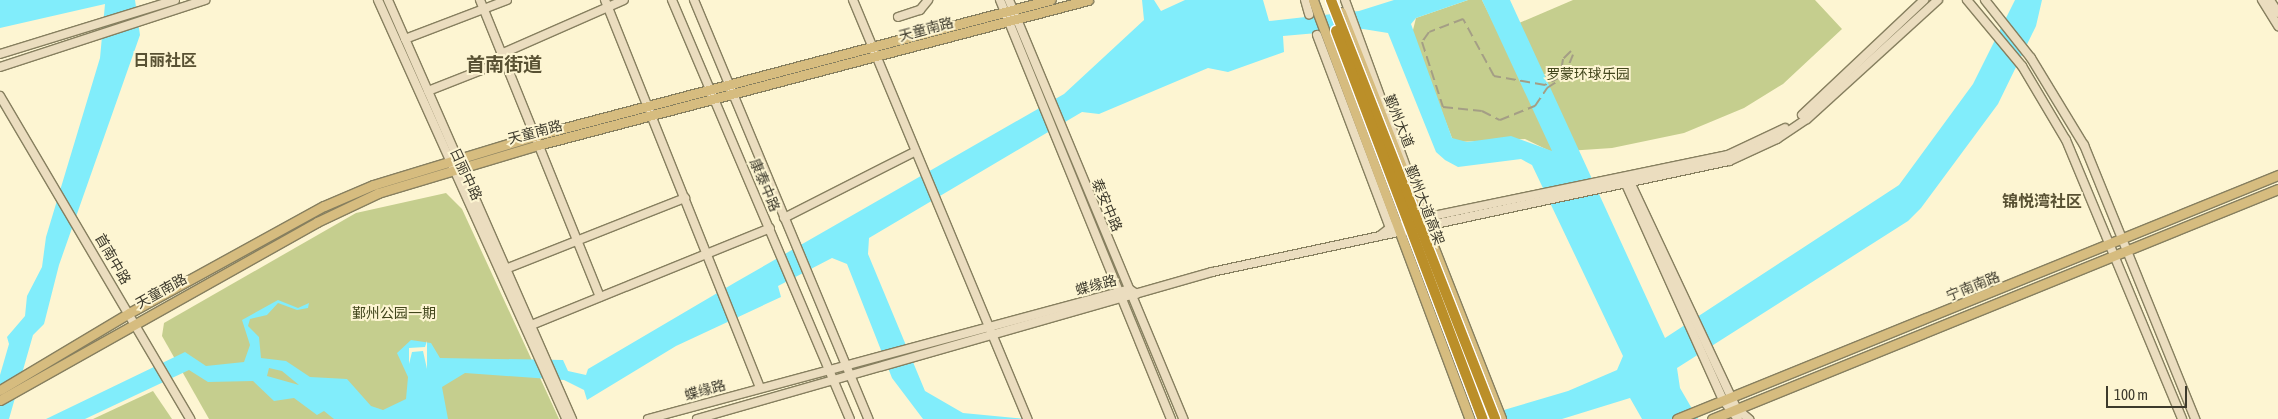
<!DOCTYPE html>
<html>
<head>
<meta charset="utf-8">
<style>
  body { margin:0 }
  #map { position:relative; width:2278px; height:419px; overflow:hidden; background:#fdf5d2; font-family:"Asap Condensed","Noto Sans SC",sans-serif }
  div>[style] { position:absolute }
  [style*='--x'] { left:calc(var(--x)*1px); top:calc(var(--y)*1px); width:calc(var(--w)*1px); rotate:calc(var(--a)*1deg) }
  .green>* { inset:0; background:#c5ce8e }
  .water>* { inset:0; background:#81edfb }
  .pier>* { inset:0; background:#fdf5d2 }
  .roads { filter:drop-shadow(1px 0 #867f5f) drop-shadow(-1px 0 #867f5f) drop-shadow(0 1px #867f5f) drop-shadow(0 -1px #867f5f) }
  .secondary>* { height:8px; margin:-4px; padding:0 4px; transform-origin:4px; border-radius:4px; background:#ebddbf }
  .primary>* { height:9px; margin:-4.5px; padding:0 4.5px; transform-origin:4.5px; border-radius:4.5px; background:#d6bc7f }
  .rail>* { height:2px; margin-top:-1px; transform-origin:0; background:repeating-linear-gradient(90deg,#a49e85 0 10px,transparent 0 15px) }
  .bridges { filter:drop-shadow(1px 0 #fff) drop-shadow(-1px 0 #fff) drop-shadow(0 1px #fff) drop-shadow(0 -1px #fff) }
  .highway-bridge>* { height:10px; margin:-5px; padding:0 5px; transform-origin:5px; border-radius:5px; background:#bb8f29 }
  span { translate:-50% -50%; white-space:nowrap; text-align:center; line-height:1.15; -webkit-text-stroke:4px #fdf5d2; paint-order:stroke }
  .street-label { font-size:14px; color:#3d3a2c }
  .park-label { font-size:14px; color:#42461c }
  .quarter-label { font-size:16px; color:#585133; font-weight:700 }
  .district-label { font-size:19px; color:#585133; font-weight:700 }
  .scale { position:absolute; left:2106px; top:386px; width:81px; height:22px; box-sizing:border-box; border:2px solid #3d3a2c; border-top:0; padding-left:6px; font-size:15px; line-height:18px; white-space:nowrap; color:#3d3a2c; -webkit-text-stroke:4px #fdf5d2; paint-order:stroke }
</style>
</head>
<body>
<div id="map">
  <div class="green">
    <i style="clip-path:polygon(1468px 0,1482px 0,1498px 32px,1573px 0,1815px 0,1842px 29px,1783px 84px,1744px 108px,1684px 133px,1612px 148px,1552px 152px,1525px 139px,1456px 142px,1452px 138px,1412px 34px,1416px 18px)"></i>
    <i style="clip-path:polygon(446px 193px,462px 209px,559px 419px,209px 419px,162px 336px,164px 323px,356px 213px)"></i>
    <i style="clip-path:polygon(153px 391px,172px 419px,93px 419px)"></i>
  </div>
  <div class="water">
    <i style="clip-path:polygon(0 0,135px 0,140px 35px,59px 265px,44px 324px,33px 335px,9px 419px,0 419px,0 375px,9px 344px,7px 337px,25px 316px,27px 296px,42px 267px,46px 237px,100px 58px,105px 4px,0 28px)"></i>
    <i style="clip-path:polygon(evenodd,1142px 0,1154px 0,1161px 11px,1185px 0,1263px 0,1269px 21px,1359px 11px,1394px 0,1468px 0,1416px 18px,1411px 24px,1452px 138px,1467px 142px,1511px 136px,1552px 151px,1482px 0,1510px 0,1665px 338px,1899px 185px,1973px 84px,2015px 0,2042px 0,2036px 26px,1998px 104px,1921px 208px,1908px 221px,1677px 368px,1680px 388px,1698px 419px,1642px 419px,1630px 398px,1562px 419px,1473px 419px,1568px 391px,1617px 370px,1623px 356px,1532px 165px,1521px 159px,1458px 167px,1445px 160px,1436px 152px,1388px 33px,1363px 29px,1283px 36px,1284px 52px,1228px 72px,1208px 68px,1099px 114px,1082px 112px,869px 238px,868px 254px,925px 391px,963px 413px,1026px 419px,923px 419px,892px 378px,847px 264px,832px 258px,778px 286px,781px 297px,676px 346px,587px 400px,584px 390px,564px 380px,465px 373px,442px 387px,448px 419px,334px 419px,324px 411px,317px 415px,294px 398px,274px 401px,253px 381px,208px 382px,189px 370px,85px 419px,46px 419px,185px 352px,206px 366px,244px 362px,250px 345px,242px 320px,278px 300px,298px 308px,309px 303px,308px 308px,297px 310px,278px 303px,267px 315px,250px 319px,248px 326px,259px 337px,261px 358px,286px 361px,310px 377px,347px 379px,371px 406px,383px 410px,406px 399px,408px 377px,397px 353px,411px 340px,431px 343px,440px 358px,563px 360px,568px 371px,586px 375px,588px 369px,736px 282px,1064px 94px,1144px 20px,1142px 0,269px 368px,282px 371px,299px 385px,267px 376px,269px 368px)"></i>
  </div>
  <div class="pier">
    <i style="clip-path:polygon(427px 341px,427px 369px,423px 351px,412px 352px,409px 364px,409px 348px,425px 347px)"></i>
  </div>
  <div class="roads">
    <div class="secondary">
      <i style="--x:378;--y:0;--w:459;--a:65.8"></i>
      <i style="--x:388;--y:0;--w:458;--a:66.3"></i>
      <i style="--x:480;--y:0;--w:320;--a:68"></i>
      <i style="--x:605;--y:0;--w:417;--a:68.2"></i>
      <i style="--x:672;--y:0;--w:455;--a:67"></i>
      <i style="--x:694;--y:0;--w:454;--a:67.4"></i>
      <i style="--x:853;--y:0;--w:454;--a:67.4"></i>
      <i style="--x:1000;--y:0;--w:453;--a:67.8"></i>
      <i style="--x:1009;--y:0;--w:454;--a:67.4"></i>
      <i style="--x:1305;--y:0;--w:15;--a:74"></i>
      <i style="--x:1345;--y:0;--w:221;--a:69.9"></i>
      <i style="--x:1967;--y:0;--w:86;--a:50.2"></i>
      <i style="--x:2022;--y:66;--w:86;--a:59.3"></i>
      <i style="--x:2066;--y:140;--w:302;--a:67.4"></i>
      <i style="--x:1985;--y:0;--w:74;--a:51.6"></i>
      <i style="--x:2031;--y:58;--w:102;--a:58.7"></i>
      <i style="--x:2084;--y:145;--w:296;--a:67.9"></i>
      <i style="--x:2262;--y:0;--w:31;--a:58"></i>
      <i style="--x:2270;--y:0;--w:15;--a:58"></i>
      <i style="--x:898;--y:17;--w:23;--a:-18"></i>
      <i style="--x:920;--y:10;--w:13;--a:-51"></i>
      <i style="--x:1317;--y:35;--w:206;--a:69.3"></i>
      <i style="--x:405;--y:39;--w:109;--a:-20.9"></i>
      <i style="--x:0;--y:54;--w:183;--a:-17.1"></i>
      <i style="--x:501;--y:54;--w:134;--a:-23.7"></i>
      <i style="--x:0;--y:67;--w:216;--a:-18.1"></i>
      <i style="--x:428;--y:91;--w:82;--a:-21.5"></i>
      <i style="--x:0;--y:96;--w:375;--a:59.5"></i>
      <i style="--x:1802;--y:115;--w:168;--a:-43.3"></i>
      <i style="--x:1625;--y:182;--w:239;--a:65.8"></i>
      <i style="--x:1723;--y:400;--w:24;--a:52"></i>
      <i style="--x:1630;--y:182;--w:251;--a:64.8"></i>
      <i style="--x:1737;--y:409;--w:16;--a:40"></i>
      <i style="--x:784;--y:218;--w:146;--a:-26.9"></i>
      <i style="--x:1381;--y:235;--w:11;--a:-38"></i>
      <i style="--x:1390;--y:228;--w:34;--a:-17"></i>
      <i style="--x:1423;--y:218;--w:311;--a:-11.7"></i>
      <i style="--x:1728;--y:155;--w:63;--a:-25.3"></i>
      <i style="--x:503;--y:270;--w:196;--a:-21.6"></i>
      <i style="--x:529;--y:326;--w:260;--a:-22.1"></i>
      <i style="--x:648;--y:419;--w:498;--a:-15.1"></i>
      <i style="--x:1129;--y:289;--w:9;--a:32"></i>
      <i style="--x:697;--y:419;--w:536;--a:-15.93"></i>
      <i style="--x:1212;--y:272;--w:529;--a:-12.12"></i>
      <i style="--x:1729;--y:161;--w:53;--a:-24.6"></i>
      <i style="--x:1777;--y:139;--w:36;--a:-34"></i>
      <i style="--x:1807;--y:119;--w:177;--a:-42.3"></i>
    </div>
    <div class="primary">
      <i style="--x:1313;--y:0;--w:447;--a:69.5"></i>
      <i style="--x:1341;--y:12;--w:437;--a:68.5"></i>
      <i style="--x:0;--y:390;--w:150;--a:-30.8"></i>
      <i style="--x:129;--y:313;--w:222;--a:-28.8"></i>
      <i style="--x:324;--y:206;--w:53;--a:-23.2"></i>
      <i style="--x:373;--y:185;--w:168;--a:-16.9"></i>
      <i style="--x:534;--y:136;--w:534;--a:-14.77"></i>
      <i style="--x:0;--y:400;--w:364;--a:-29.3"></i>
      <i style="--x:317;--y:222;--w:68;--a:-25.4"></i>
      <i style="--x:378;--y:193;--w:167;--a:-16.7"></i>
      <i style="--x:538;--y:145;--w:569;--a:-14.77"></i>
      <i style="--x:1677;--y:419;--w:649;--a:-22.1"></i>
      <i style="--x:1712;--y:419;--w:611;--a:-22.11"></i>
    </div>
  </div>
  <div class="rail">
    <i style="--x:1571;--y:51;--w:11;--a:135"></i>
    <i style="--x:1563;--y:59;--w:18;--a:99"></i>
    <i style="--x:1560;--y:77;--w:17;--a:152"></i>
    <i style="--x:1545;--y:85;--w:52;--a:-170"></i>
    <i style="--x:1494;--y:76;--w:65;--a:-118.5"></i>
    <i style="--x:1463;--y:19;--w:36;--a:159"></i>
    <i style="--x:1429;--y:32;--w:12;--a:125"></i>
    <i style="--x:1422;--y:42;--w:68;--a:72.1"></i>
    <i style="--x:1443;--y:107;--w:39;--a:6"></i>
    <i style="--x:1482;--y:111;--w:20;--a:27"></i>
    <i style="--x:1500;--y:120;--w:38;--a:-22"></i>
    <i style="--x:1535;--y:106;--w:22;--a:-56"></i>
    <i style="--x:1547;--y:88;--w:20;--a:-33"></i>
    <i style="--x:1564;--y:77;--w:24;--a:-68"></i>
  </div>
  <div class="bridges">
    <div class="highway-bridge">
      <i style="--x:1331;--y:0;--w:450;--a:68.6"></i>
      <i style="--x:1336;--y:31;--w:415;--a:69.3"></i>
    </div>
  </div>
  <div class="street-label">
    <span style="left:926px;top:29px;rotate:-15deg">天童南路</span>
    <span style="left:1399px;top:121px;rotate:68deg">鄞州大道</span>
    <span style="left:535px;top:132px;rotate:-15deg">天童南路</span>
    <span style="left:466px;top:174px;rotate:65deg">日丽中路</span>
    <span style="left:765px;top:185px;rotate:67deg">康泰中路</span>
    <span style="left:1107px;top:205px;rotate:67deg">泰安中路</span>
    <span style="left:1425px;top:205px;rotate:69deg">鄞州大道高架</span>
    <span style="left:113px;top:259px;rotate:60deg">首南中路</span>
    <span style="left:1096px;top:285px;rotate:-15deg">蝶缘路</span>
    <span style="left:1973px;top:286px;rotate:-22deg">宁南南路</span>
    <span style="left:161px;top:291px;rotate:-29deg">天童南路</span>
    <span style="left:705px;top:390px;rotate:-16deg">蝶缘路</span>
  </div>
  <div class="park-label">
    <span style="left:1588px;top:74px">罗蒙环球乐园</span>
    <span style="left:394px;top:313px">鄞州公园一期</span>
  </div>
  <div class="quarter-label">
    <span style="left:165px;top:60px">日丽社区</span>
    <span style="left:2042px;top:201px">锦悦湾社区</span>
  </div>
  <div class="district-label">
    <span style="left:504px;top:65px">首南街道</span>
  </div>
  <div class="scale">100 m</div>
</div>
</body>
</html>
